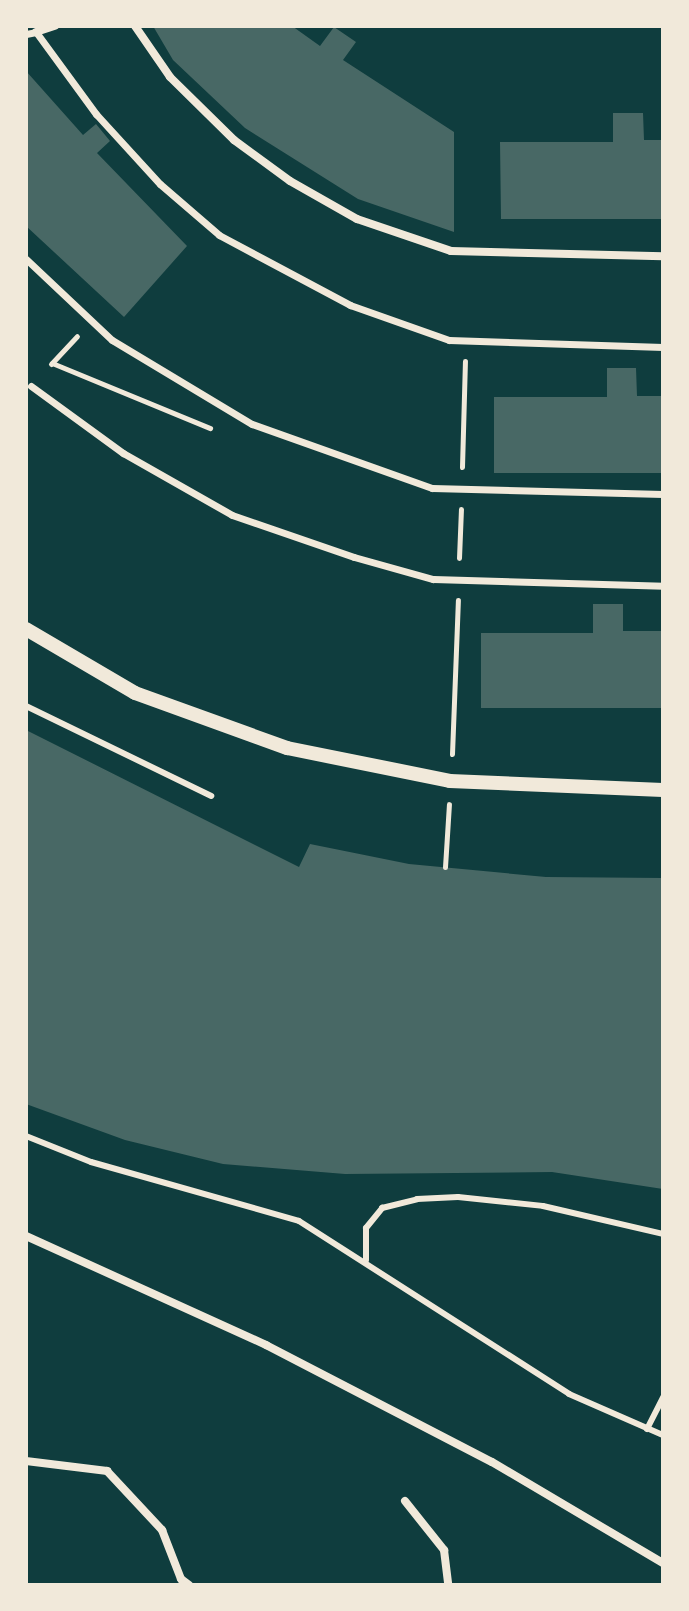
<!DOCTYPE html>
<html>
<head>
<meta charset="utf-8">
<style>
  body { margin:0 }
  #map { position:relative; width:689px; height:1611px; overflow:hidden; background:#0f3d3e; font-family:Raleway,sans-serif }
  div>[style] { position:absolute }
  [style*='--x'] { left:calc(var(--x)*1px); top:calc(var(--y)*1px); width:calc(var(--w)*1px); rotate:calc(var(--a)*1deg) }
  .building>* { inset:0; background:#486865 }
  .path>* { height:5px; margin:-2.5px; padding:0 2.5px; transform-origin:2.5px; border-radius:2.5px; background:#f1e9da }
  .service>* { height:6px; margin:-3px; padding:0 3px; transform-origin:3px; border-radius:3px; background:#f1e9da }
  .pedestrian>* { height:7px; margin:-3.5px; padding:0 3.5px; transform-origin:3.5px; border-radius:3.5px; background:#f1e9da }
  .minor>* { height:8px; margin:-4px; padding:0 4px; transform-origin:4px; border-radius:4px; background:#f1e9da }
  .tertiary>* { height:14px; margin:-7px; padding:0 7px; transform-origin:7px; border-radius:7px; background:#f1e9da }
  span { translate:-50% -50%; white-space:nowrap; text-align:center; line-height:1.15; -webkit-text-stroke:6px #f1e9da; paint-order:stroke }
  .frame { position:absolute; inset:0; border:28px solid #f1e9da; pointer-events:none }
</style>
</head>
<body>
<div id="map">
  <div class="building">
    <i style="clip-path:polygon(153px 26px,292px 26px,320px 46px,334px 27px,356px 42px,343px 60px,454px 132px,454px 232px,358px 199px,245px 128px,173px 60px)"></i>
    <i style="clip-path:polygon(26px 71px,83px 135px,96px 124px,110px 141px,97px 153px,187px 246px,124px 317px,26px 226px)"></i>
    <i style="clip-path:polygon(613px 113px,643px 113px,644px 140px,663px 140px,663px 219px,501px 219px,500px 142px,613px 142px)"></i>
    <i style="clip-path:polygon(607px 368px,636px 368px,637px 396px,663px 396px,663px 473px,494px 473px,494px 397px,607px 397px)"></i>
    <i style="clip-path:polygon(593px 604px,623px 604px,623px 631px,663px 631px,663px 708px,481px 708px,481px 633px,593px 633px)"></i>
    <i style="clip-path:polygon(26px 730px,299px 867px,310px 844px,409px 864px,546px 877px,663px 878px,663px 1189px,552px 1172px,345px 1174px,223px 1164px,125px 1140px,26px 1104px)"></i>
  </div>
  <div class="path">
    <i style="--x:52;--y:363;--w:171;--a:22.4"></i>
    <i style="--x:51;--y:364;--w:38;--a:-47"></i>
    <i style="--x:462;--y:467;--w:106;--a:-88.4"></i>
    <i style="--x:459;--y:558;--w:49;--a:-87.7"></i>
    <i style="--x:452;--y:754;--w:154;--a:-87.8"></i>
    <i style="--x:445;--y:867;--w:63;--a:-86.4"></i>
  </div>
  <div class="service">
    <i style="--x:26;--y:706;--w:206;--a:25.9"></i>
    <i style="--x:26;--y:1136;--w:70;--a:21.8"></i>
    <i style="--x:91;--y:1162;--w:216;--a:15.8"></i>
    <i style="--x:299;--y:1221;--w:321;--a:32.6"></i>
    <i style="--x:569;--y:1394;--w:103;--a:23.6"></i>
    <i style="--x:366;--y:1260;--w:32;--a:-90"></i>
    <i style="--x:366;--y:1228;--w:26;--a:-51"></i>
    <i style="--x:382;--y:1208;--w:36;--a:-14"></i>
    <i style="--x:417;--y:1199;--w:41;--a:-2.8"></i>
    <i style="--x:458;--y:1197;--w:85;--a:6"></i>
    <i style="--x:543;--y:1206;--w:123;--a:13.1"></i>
    <i style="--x:647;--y:1429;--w:36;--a:-63"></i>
  </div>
  <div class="pedestrian">
    <i style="--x:26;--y:34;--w:10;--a:-11"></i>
    <i style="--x:36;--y:32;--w:102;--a:53.8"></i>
    <i style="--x:96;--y:114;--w:95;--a:47.6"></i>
    <i style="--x:160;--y:184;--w:78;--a:40.8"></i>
    <i style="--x:219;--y:235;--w:149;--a:28.1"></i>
    <i style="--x:350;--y:305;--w:105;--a:19.5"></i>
    <i style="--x:449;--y:340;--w:214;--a:1.9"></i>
    <i style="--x:26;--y:259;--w:118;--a:43.3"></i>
    <i style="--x:112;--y:340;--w:163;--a:31"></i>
    <i style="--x:252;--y:424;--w:191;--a:19.6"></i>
    <i style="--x:432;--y:488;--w:231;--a:1.5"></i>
    <i style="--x:31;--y:386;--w:114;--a:36.1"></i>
    <i style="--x:123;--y:453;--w:125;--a:29.6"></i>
    <i style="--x:232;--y:515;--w:129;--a:19"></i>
    <i style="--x:354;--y:557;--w:82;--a:15.6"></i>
    <i style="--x:433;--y:579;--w:230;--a:1.7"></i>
  </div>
  <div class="minor">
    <i style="--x:135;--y:26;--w:62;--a:55.5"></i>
    <i style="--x:170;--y:77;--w:90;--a:44.5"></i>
    <i style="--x:234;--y:140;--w:69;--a:36.2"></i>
    <i style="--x:290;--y:181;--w:77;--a:29.6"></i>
    <i style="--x:357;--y:219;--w:99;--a:18.8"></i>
    <i style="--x:451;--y:251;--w:212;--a:1.4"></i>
    <i style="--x:36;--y:32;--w:20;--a:-18"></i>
    <i style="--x:26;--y:1236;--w:264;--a:24.4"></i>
    <i style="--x:266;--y:1345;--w:254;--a:27.4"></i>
    <i style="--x:492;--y:1462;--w:199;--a:30.6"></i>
    <i style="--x:26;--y:1461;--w:82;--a:7"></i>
    <i style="--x:107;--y:1471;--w:81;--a:47"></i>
    <i style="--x:162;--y:1530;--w:53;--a:68.8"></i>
    <i style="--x:181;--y:1579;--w:10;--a:37"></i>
    <i style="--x:405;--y:1501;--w:63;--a:51.5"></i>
    <i style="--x:444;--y:1550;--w:35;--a:83"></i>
  </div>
  <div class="tertiary">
    <i style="--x:26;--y:629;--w:126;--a:30.4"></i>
    <i style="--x:135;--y:693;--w:162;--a:19.9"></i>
    <i style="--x:287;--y:748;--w:166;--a:11.4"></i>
    <i style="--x:450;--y:781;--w:213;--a:2.4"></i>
  </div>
  <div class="frame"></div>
</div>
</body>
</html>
